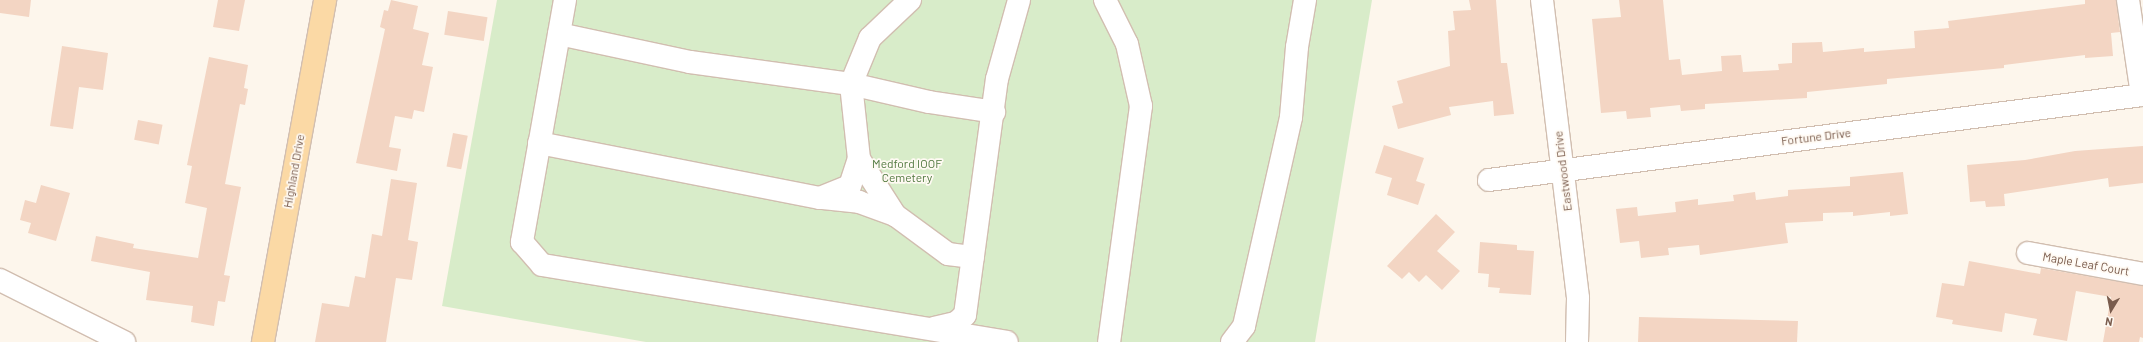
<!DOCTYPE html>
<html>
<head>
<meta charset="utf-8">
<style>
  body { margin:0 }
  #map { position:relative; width:2143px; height:342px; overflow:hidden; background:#fdf6ec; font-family:Barlow,sans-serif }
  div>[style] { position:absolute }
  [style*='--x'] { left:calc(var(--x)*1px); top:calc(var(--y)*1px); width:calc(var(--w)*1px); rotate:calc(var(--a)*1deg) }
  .green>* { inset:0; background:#d8ecc9 }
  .building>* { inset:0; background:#f3d5c3; transform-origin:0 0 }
  .roads { filter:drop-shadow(1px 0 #d1beb0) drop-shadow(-1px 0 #d1beb0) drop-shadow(0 1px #d1beb0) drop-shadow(0 -1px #d1beb0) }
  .minor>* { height:22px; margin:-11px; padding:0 11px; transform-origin:11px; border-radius:11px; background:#fff }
  .major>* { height:22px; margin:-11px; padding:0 11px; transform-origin:11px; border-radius:11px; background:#fbd9a5 }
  span { translate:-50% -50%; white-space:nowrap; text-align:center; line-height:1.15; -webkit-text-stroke:3.5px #fffaf3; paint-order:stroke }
  .street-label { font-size:12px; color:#7a5c4d }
  .park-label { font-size:12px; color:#537a41 }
  .north { position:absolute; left:2091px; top:290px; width:40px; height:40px; -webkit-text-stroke:3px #fffaf3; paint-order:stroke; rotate:190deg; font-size:11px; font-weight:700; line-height:16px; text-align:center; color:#7a5c4d }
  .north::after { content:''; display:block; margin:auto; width:14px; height:18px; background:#7a5c4d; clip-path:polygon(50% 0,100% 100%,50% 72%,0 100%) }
</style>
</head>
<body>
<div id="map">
  <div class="green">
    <i style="clip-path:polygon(497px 0,1372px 0,1315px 342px,646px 342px,442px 306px)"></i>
  </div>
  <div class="building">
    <i style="clip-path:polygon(0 0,31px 0,29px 17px,0 13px)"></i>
    <i style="clip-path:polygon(218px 0,245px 0,239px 31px,213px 27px)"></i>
    <i style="clip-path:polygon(391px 0,418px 6px,413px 29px,429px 33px,422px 65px,433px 67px,424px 112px,414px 110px,412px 119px,395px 116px,389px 147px,401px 149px,397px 171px,356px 163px,385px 29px,380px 27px,384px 10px,388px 11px)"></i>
    <i style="clip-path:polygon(1469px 0,1496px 0,1501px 63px,1507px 63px,1514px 114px,1494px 116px,1493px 101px,1449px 107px,1451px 115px,1398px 129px,1392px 106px,1403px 103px,1397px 81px,1450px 66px,1448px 31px,1455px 30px,1453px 11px,1471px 10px)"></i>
    <i style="clip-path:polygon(1619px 0,1663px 0,1669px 60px,1680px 59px,1682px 75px,1722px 71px,1721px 56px,1741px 55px,1743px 72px,1779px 70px,1778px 64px,1792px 63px,1792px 43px,1822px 42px,1823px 52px,1864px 48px,1864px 52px,1915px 48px,1914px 31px,1949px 28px,1948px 21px,2085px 4px,2085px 0,2116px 0,2120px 32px,2111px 33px,2113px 56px,2085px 58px,2085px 55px,2004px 65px,2004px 68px,1887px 79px,1887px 84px,1807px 92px,1807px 98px,1705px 104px,1705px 109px,1681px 111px,1680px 105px,1650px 108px,1651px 117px,1627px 119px,1626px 111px,1601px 113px,1592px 19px,1621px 17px)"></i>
    <i style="left:448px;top:11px;width:40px;height:24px;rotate:9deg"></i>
    <i style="clip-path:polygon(62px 46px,108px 53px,103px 90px,79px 87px,73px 129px,50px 126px)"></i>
    <i style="clip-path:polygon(209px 57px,248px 65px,244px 88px,248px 89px,245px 105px,240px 104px,225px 184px,241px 187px,224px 275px,230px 276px,225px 302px,218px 301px,214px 326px,191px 322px,193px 306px,146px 300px,150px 272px,91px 261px,96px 236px,134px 244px,133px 248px,198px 258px,207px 208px,185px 203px,192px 166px,187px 165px)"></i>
    <i style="left:138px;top:120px;width:25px;height:20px;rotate:11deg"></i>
    <i style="left:453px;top:133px;width:15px;height:34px;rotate:11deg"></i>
    <i style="clip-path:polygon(1384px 145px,1424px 158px,1416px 181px,1425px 184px,1418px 205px,1387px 195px,1392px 178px,1375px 173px)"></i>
    <i style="clip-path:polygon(2143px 146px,2143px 183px,2109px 187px,2108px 178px,2004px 194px,2005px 206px,1986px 207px,1985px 201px,1970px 202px,1967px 165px,2025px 160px,2075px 151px)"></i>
    <i style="clip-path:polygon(1903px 172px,1908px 214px,1890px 216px,1890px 212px,1853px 216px,1853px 212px,1823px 213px,1823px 221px,1785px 223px,1788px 243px,1700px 255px,1699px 245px,1668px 248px,1669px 255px,1641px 258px,1639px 241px,1620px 243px,1616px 209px,1637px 207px,1638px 216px,1676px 212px,1675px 202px,1698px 199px,1698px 205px,1734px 201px,1733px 195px,1755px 192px,1756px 200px,1788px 196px,1788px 190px,1850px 186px,1850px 177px)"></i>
    <i style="clip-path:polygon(391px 179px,417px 183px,408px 240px,418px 242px,412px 280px,396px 278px,386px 342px,315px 342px,322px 303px,349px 307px,355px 276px,365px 278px,372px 234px,382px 236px)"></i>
    <i style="clip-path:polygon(41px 185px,70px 193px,56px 241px,28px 233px,31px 223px,20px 220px,25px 200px,36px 203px)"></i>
    <i style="clip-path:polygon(1436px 214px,1455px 232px,1437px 251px,1460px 271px,1442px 290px,1426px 275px,1419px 282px,1409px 272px,1402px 279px,1387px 266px)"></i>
    <i style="clip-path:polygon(1480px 242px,1517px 245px,1517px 250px,1534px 251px,1531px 295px,1499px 293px,1500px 288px,1488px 287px,1489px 274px,1478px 273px)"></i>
    <i style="clip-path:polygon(1969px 261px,2040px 274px,2041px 268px,2143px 286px,2143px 338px,2140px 337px,2139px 342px,2103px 342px,2111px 297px,2076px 291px,2067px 341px,2033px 335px,2037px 319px,2005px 313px,2002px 332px,1952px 324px,1953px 320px,1936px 317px,1942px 283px,1964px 286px)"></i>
    <i style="clip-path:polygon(1639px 317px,1798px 321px,1797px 342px,1638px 342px)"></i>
  </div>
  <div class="roads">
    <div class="minor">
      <i style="--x:565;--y:0;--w:246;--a:100.1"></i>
      <i style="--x:522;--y:242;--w:30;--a:49"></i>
      <i style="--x:542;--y:265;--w:471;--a:9.4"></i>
      <i style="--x:910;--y:0;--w:55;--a:136.5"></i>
      <i style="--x:870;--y:38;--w:50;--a:112.4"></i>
      <i style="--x:851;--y:84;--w:75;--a:83.9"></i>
      <i style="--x:859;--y:159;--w:67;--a:57.3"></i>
      <i style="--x:895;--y:215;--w:66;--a:36.3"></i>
      <i style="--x:948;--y:254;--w:25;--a:7"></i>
      <i style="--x:1105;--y:0;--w:49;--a:63.4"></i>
      <i style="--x:1127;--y:44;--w:64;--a:77.3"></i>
      <i style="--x:1141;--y:106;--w:238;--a:97.7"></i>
      <i style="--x:1542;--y:0;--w:300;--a:83.1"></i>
      <i style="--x:1578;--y:298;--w:44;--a:91.3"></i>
      <i style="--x:2128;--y:0;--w:96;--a:81.6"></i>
      <i style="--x:559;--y:34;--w:134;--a:12.1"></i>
      <i style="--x:690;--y:62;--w:162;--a:7.8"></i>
      <i style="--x:851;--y:84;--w:80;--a:13"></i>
      <i style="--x:929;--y:102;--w:66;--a:8.7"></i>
      <i style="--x:539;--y:143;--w:286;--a:11.1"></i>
      <i style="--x:820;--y:198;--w:32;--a:-22"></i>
      <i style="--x:850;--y:186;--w:28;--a:-72"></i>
      <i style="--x:1489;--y:180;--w:660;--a:-7.41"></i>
      <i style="--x:823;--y:198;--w:36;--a:6"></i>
      <i style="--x:859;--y:202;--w:38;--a:20"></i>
      <i style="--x:2028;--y:253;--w:117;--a:10.3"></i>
      <i style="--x:0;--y:280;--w:139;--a:26.6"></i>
      <i style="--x:934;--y:328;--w:23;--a:-13"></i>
      <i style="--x:956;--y:323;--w:12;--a:-42"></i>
      <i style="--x:965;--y:315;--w:238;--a:-82.3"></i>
      <i style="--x:997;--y:79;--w:82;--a:-74.4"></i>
      <i style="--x:1232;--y:342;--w:20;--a:-53"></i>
      <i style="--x:1244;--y:326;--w:214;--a:-77.3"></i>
      <i style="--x:1291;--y:117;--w:70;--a:-85.1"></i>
      <i style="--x:1297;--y:47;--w:48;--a:-80.3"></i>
    </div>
    <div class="major">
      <i style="--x:263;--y:342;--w:348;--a:-79.7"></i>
    </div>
  </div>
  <div class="street-label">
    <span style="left:1816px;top:137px;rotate:-7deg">Fortune Drive</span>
    <span style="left:294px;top:171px;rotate:-80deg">Highland Drive</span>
    <span style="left:1563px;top:171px;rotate:-97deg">Eastwood Drive</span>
    <span style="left:2086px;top:264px;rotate:10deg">Maple Leaf Court</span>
  </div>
  <div class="park-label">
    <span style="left:907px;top:171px">Medford IOOF<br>Cemetery</span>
  </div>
  <div class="north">N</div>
</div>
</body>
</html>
